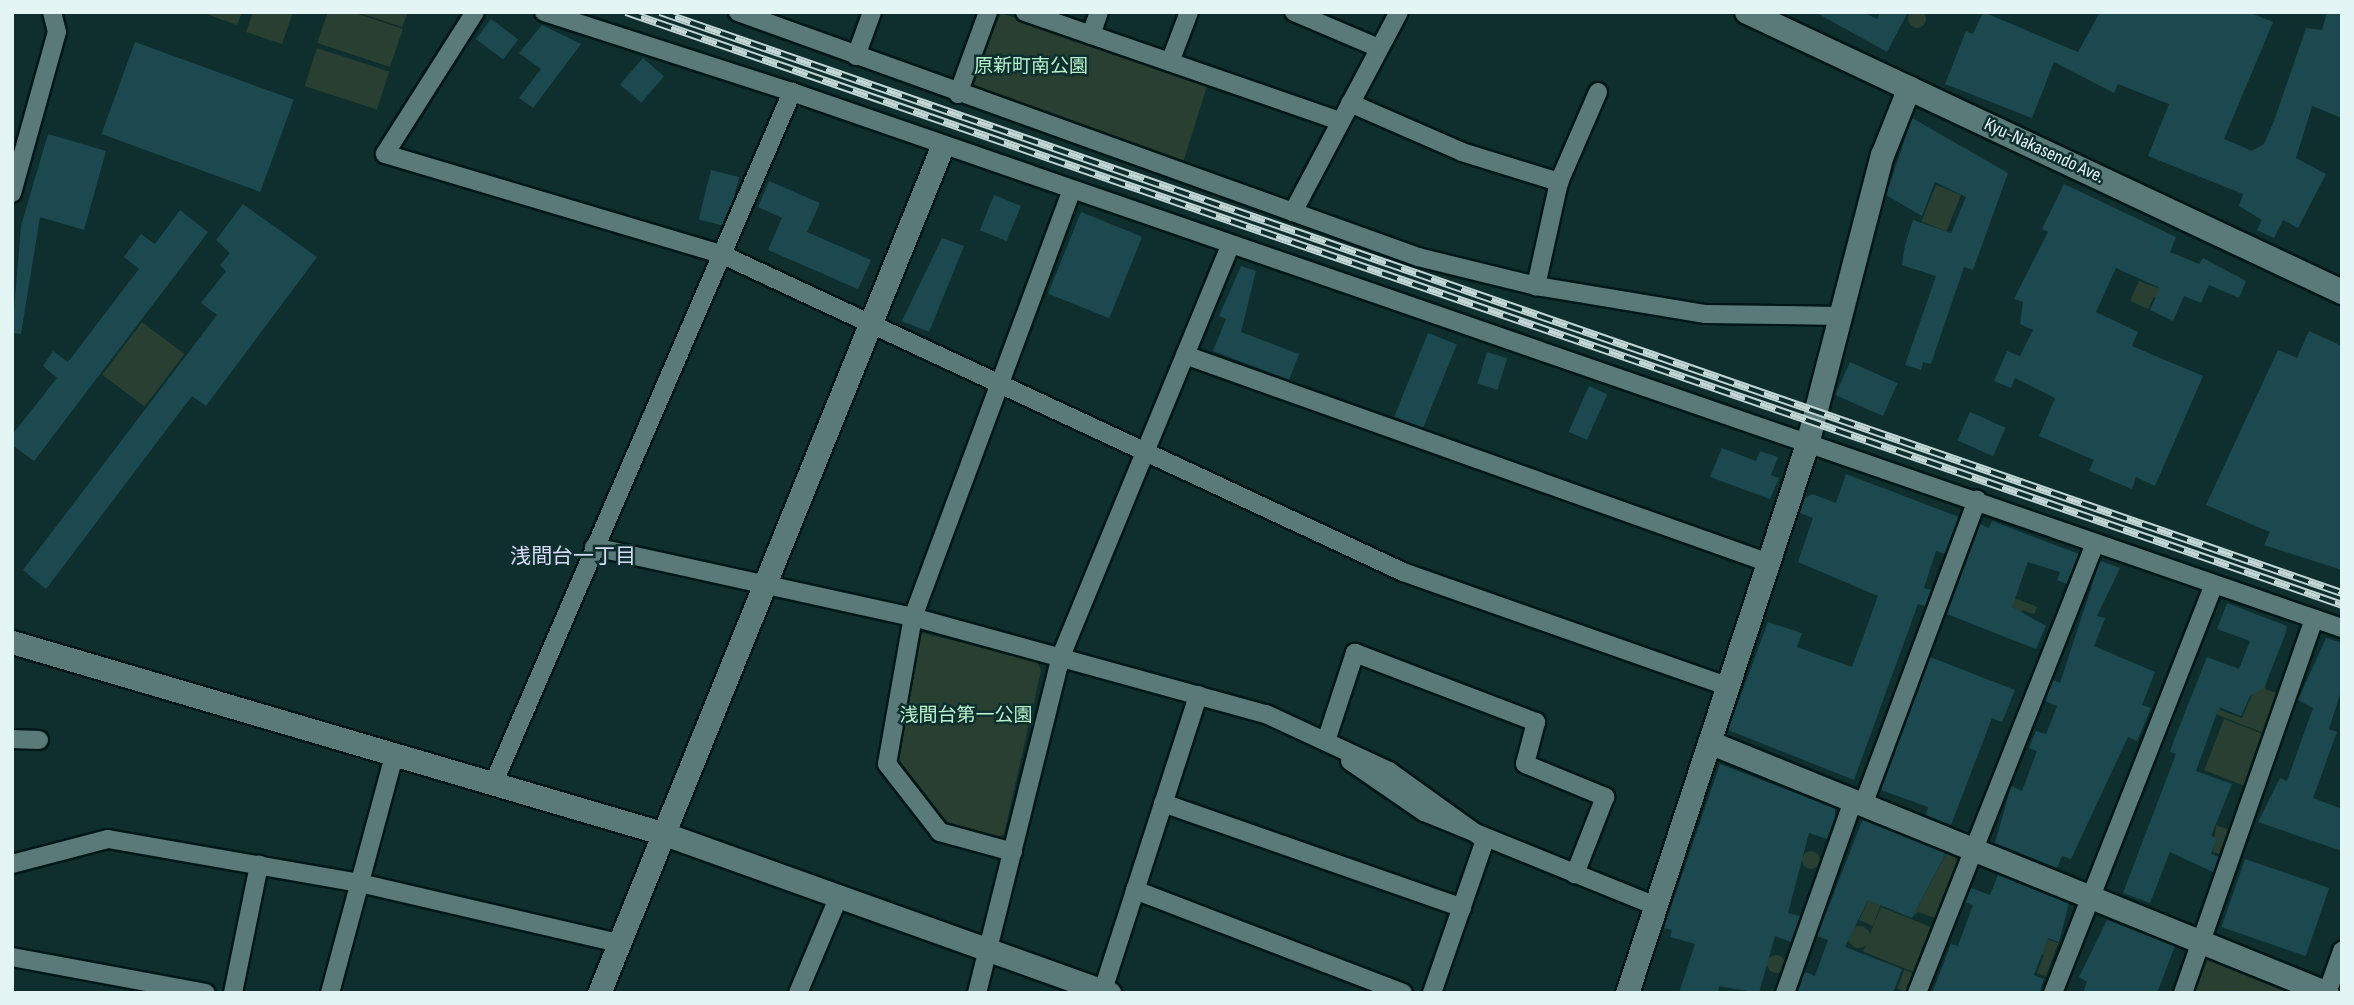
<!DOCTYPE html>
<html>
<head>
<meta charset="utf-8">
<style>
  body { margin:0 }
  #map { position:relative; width:2354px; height:1005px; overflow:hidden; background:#0f2f2e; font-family:"Sofia Sans Condensed","Noto Sans JP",sans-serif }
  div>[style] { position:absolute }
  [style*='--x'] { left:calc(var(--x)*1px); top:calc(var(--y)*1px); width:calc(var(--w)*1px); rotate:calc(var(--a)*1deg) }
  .green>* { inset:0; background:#293f31; transform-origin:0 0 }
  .round { border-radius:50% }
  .building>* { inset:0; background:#1c4850; transform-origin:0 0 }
  .roads { filter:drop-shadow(2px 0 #011616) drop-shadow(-2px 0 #011616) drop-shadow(0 2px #011616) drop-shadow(0 -2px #011616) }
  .minor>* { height:18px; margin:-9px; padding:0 9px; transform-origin:9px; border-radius:9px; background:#597a78 }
  .tertiary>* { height:23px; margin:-11.5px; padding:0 11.5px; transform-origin:11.5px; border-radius:11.5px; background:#597a78 }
  .secondary>* { height:24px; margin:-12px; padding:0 12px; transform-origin:12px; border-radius:12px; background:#597a78 }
  .rail>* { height:8px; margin-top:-4px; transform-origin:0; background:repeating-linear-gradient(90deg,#0f2f2e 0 16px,#c2d6d5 0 32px); box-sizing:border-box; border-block:2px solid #c2d6d5 }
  span { translate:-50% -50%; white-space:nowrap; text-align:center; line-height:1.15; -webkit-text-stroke:5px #0f2f2e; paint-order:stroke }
  .park-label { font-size:19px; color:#b6f2cc }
  .street-label { font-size:19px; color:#e3f5f4 }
  .neighbourhood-label { font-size:21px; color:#d9dbf8 }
  .frame { position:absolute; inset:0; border:14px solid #e3f5f4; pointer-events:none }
</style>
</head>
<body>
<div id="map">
  <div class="green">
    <i class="round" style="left:1908px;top:10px;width:18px;height:18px"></i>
    <i style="clip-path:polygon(201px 12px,242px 12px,237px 25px)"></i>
    <i style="clip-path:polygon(253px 12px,293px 12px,282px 44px,246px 32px)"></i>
    <i style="clip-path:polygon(328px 12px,352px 12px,403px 29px,390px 67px,317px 43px)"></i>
    <i style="clip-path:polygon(357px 12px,408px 12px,402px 27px)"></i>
    <i style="clip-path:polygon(1001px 13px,1207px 86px,1183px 163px,974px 92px,969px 83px)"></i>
    <i style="left:317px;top:48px;width:76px;height:40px;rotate:18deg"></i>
    <i style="left:1936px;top:185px;width:27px;height:39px;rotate:22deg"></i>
    <i style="clip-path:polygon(2163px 277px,2161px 300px,2154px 297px,2148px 309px,2130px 301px,2139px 281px,2158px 288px)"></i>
    <i style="left:142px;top:322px;width:53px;height:66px;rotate:37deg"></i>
    <i style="clip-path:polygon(2014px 598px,2037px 607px,2034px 614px,2022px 610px,2014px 628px,2008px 614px)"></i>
    <i style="clip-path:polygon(918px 632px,1037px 661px,1041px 671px,1004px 834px,992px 842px,943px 828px,891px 761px)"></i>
    <i style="clip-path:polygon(2260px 677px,2267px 680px,2265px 689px,2279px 694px,2264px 733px,2215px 714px,2219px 703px,2220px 710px,2242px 718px)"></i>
    <i style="left:2224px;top:719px;width:45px;height:55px;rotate:21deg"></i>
    <i style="clip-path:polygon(2216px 825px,2232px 831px,2222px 855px,2213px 852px)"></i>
    <i style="clip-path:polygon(1948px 850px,1959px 862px,1938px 919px,1918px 912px,1912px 918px)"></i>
    <i class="round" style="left:1802px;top:851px;width:18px;height:18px"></i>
    <i style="clip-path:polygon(1874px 888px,1882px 901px,1873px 926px,1859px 920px)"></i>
    <i style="left:1881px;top:907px;width:57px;height:48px;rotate:22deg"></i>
    <i class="round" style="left:1848px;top:926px;width:22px;height:22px"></i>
    <i style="clip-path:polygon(2033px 934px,2058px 943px,2046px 976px,2037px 973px,2044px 955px,2027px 949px)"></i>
    <i class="round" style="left:1767px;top:955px;width:18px;height:18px"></i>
    <i style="clip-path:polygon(2205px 958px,2292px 993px,2192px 993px)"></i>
    <i style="left:1904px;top:970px;width:12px;height:20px;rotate:20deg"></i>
  </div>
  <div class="building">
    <i style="clip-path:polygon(1815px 12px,1863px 12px,1877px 19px,1880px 12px,1908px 12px,1887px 52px)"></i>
    <i style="clip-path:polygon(1983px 12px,2078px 52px,2100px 12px,2248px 12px,2273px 22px,2224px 139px,2252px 151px,2264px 144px,2274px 121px,2306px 28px,2322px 30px,2327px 12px,2342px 12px,2342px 118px,2312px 106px,2296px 158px,2326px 174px,2298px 228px,2283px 220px,2274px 238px,2257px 230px,2262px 220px,2239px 206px,2243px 194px,2148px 156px,2169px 104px,2118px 84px,2114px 93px,2054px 62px,2032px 118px,1945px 84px,1966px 31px,1973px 34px)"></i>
    <i style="left:491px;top:19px;width:34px;height:25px;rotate:37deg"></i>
    <i style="clip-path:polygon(542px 25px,581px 44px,533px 108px,519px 98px,541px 69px,519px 53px)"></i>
    <i style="left:135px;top:42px;width:169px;height:98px;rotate:20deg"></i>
    <i style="left:643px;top:58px;width:28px;height:35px;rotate:41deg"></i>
    <i style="clip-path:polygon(1912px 118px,2008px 173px,1973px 270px,1964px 267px,1931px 364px,1923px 362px,1921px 370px,1905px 365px,1936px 276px,1902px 265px,1905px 245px,1913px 220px,1951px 233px,1966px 197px,1935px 182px,1922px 216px,1886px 195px)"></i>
    <i style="clip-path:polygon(48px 134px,106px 151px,84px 230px,40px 217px,21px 334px,12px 333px,21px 226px)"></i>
    <i style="left:711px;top:170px;width:29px;height:51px;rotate:14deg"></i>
    <i style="clip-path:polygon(769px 181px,820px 203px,807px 232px,871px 260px,858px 289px,768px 250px,782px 218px,758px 207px)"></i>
    <i style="clip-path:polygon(2064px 184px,2176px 237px,2170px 252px,2199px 264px,2203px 258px,2246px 281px,2239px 298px,2209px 285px,2201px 303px,2184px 296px,2173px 321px,2150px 310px,2160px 288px,2116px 268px,2096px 312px,2138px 332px,2132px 346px,2203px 376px,2155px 486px,2136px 477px,2132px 489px,2089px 471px,2094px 460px,2039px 436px,2055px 398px,2015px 378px,2011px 388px,1994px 381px,2007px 351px,2020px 356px,2033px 330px,2020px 324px,2023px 302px,2014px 299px,2048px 232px,2042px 229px)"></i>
    <i style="left:994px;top:195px;width:29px;height:38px;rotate:22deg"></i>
    <i style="clip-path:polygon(243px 204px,317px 257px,206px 406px,192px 396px,46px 589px,23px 570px,217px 315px,201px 303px,226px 271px,220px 265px,230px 253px,216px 240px)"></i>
    <i style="clip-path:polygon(180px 210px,208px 232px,34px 461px,12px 445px,12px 435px,57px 378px,43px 366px,53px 351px,68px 362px,139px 269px,124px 257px,141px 234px,155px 244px)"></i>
    <i style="left:1081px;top:212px;width:66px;height:88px;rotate:22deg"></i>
    <i style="clip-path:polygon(942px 238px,964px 246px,929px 332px,902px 321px)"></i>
    <i style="clip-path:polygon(1241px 266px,1256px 271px,1241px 332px,1299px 354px,1289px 380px,1213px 351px,1226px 319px,1219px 316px)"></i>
    <i style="clip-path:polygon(2309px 331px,2342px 346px,2342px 570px,2264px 545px,2270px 532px,2206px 505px,2278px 350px,2297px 358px)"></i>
    <i style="left:1428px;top:333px;width:31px;height:90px;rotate:22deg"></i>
    <i style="left:1487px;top:352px;width:21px;height:33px;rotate:17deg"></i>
    <i style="left:1850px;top:362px;width:52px;height:36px;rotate:24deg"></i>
    <i style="left:1589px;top:386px;width:20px;height:50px;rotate:24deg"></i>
    <i style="left:1970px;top:412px;width:39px;height:31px;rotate:24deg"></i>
    <i style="clip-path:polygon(1722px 448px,1756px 461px,1760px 451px,1778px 457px,1771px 475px,1779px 478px,1770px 499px,1710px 477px)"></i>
    <i style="clip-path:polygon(1846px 474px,1959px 517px,1945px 554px,1936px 551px,1924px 588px,1931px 590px,1925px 606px,1918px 604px,1854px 780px,1728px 730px,1768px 622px,1802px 633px,1797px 647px,1852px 667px,1878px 596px,1798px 562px,1813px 518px,1800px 513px,1805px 498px,1812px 494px,1836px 503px)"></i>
    <i style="clip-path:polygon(1992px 521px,2079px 554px,2067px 584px,2057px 580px,2060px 572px,2028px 562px,2012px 607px,2046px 626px,2036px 649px,1947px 614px,1980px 524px,1989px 528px)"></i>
    <i style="clip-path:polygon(2100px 561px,2120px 568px,2097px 616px,2105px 618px,2094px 646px,2155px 672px,2142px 705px,2151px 708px,2137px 741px,2128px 737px,2071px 859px,2062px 856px,2057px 868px,1995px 843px,2011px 786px,2022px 791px,2037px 751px,2029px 748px,2036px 731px,2046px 734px,2057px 706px,2045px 701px,2053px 680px,2060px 683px)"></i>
    <i style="clip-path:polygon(2227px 603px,2287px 626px,2285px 635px,2264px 688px,2250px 696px,2241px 716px,2219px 707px,2196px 771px,2232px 784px,2211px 836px,2217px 838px,2211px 854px,2219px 857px,2213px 872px,2170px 852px,2150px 903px,2123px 893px,2176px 754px,2170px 752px,2174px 740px,2207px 657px,2239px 669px,2250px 641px,2217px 629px)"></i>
    <i style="clip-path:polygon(2326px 638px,2342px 643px,2342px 688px,2329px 729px,2337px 732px,2313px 798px,2342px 809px,2342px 851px,2258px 822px,2280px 778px,2287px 781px,2313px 708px,2298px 700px)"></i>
    <i style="clip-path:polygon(1930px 657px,2015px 690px,2002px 722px,1992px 718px,1951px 825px,1926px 815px,1928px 807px,1881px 790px)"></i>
    <i style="clip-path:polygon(1720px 764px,1835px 808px,1835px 817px,1827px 839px,1809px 833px,1788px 913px,1800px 916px,1791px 942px,1775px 936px,1759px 993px,1719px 986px,1718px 993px,1679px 993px,1695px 944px,1670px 937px,1672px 930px,1664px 928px)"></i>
    <i style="clip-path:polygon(1863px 819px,1946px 853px,1912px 918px,1868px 900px,1845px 947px,1902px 969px,1893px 993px,1797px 993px,1805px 972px,1815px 976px,1828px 940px,1817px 936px)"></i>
    <i style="left:2245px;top:859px;width:89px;height:72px;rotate:19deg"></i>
    <i style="clip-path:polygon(1998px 875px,2069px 903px,2059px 942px,2048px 938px,2034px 975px,2044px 979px,2039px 993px,1932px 993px,1951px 944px,1958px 946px,1973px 905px,1965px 902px,1971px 888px,1990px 895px)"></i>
    <i style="clip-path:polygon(2107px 920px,2175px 946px,2157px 993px,2083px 993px,2087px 982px,2079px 977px)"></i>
  </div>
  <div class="roads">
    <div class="minor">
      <i style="--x:475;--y:12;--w:168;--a:122.4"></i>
      <i style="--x:385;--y:154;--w:353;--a:16.6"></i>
      <i style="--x:723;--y:255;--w:750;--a:24.99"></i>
      <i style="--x:1403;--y:572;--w:343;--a:19.4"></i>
      <i style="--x:544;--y:12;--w:261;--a:17.9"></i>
      <i style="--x:792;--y:92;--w:1640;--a:19.08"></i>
      <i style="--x:738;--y:12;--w:590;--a:19.82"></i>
      <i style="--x:1293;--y:212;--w:226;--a:-62.1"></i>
      <i style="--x:1025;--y:12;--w:333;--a:19.1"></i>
      <i style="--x:1294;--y:12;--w:92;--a:23"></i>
      <i style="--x:1091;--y:35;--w:24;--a:-71"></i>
      <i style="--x:856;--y:56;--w:47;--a:-70"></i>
      <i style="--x:1170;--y:62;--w:53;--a:-69.2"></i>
      <i style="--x:1598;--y:92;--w:98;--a:113.4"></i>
      <i style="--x:1559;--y:182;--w:107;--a:102.5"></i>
      <i style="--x:1536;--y:286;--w:172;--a:9.4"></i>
      <i style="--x:1706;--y:314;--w:135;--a:0.8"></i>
      <i style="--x:958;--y:94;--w:87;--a:-69.9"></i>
      <i style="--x:1350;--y:103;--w:122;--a:23.6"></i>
      <i style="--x:1462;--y:152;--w:102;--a:17.2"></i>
      <i style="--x:12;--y:193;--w:167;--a:-74.4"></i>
      <i style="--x:57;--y:32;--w:21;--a:-104"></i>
      <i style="--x:1293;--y:212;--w:133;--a:19.8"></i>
      <i style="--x:1418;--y:257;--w:122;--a:13.8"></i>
      <i style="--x:1185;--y:355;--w:617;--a:19.61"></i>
      <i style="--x:594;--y:547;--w:327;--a:12.4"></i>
      <i style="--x:913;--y:617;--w:366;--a:15.4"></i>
      <i style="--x:1266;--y:714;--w:136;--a:24.9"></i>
      <i style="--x:1389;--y:771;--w:118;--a:35.7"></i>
      <i style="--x:12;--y:739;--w:27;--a:2"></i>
      <i style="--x:1326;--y:741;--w:93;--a:-71.8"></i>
      <i style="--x:1355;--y:653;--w:194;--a:20.9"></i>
      <i style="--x:1536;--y:722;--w:43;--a:104.7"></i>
      <i style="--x:1525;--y:764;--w:87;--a:22.4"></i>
      <i style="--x:1605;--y:797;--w:83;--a:111.3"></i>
      <i style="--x:1350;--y:761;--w:90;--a:34.6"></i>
      <i style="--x:1424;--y:812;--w:249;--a:22.1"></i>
      <i style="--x:494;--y:782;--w:752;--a:-66.64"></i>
      <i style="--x:1163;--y:803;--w:317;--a:19.3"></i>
      <i style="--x:1863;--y:805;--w:326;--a:-69.5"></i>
      <i style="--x:1013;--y:852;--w:76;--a:-164.7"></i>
      <i style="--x:940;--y:832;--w:86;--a:-127.9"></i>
      <i style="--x:887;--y:764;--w:149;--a:-80"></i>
      <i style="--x:913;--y:617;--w:452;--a:-69.6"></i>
      <i style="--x:12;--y:864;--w:99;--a:-14.6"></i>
      <i style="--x:108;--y:839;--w:256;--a:9.9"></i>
      <i style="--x:360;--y:883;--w:265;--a:13.1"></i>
      <i style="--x:1135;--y:890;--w:287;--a:21"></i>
      <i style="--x:12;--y:957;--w:197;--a:10.5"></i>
      <i style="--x:1103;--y:990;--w:310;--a:-72.1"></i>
      <i style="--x:233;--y:993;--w:131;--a:-78.5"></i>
      <i style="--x:330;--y:993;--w:246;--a:-74.9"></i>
      <i style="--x:798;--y:993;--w:105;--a:-67.1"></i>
      <i style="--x:977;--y:993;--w:347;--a:-76"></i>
      <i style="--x:1061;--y:656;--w:443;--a:-67.6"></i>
      <i style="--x:1432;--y:993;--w:162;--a:-70.9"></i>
      <i style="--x:1785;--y:993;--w:204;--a:-70.5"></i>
      <i style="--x:1917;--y:993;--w:484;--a:-68.4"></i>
      <i style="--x:2053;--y:993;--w:437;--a:-68.5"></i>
      <i style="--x:2183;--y:993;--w:396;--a:-70.7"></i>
      <i style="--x:2327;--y:993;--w:45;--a:-70.3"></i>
    </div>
    <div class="tertiary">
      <i style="--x:12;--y:642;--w:677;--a:16.38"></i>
      <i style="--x:662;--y:833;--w:475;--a:19.7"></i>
      <i style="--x:1709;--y:742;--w:667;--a:22.1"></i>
      <i style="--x:599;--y:993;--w:913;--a:-67.93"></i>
      <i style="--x:1627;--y:993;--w:578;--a:-71.85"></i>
      <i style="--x:1807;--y:444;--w:299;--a:-75.5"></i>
      <i style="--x:1882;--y:155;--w:73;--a:-68.3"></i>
    </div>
    <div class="secondary">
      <i style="--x:1747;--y:12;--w:658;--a:25.2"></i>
    </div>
  </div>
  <div class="rail">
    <i style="--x:626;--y:12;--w:1816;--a:19.06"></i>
    <i style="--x:660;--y:12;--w:1780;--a:19.06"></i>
  </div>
  <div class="park-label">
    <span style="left:1031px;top:67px">原新町南公園</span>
    <span style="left:966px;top:716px">浅間台第一公園</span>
  </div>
  <div class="street-label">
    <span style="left:2044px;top:151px;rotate:25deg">Kyu-Nakasendo Ave.</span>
  </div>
  <div class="neighbourhood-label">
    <span style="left:573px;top:557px">浅間台一丁目</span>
  </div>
  <div class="frame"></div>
</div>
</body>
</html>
